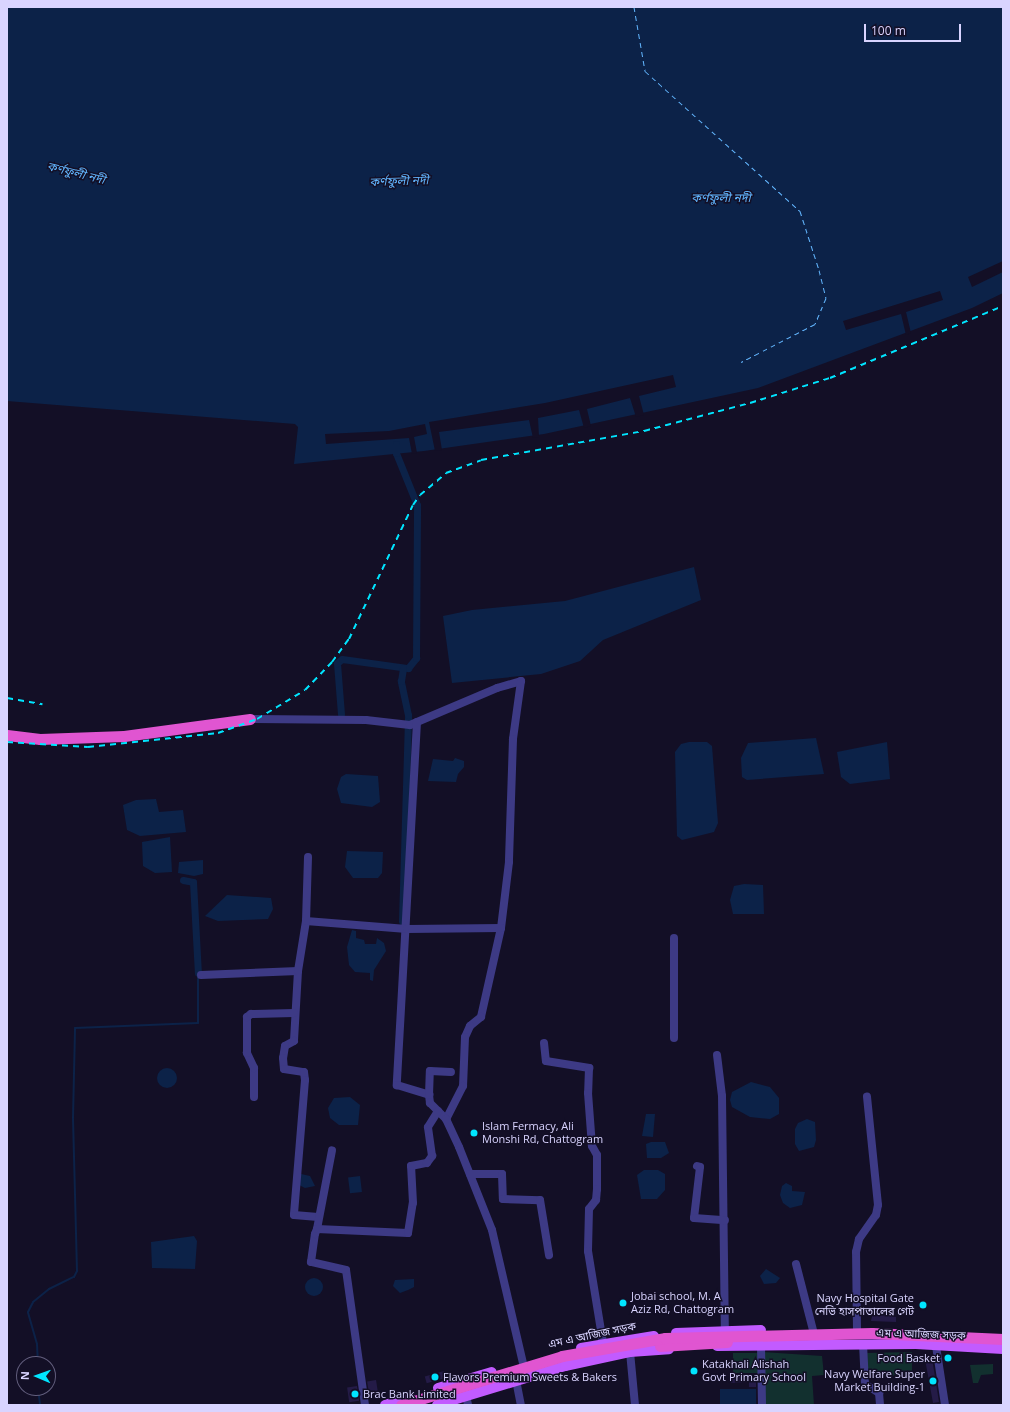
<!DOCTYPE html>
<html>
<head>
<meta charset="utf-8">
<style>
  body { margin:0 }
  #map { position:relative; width:1010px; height:1412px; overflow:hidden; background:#130f26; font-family:"Open Sans","Noto Sans Bengali",sans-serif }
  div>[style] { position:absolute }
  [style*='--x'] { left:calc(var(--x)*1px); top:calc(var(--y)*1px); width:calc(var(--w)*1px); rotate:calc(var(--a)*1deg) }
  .green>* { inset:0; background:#12302f; transform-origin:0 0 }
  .water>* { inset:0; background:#0c2248; transform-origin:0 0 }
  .round { border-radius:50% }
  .pier>* { inset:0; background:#130f26 }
  .stream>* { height:2px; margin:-1px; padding:0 1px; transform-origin:1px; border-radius:1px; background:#0c2248 }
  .canal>* { height:7px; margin:-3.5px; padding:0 3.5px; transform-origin:3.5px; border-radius:3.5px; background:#0c2248 }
  .ferry>* { height:1px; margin-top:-0.5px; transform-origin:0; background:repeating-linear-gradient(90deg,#62b6ff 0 5px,transparent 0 9px) }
  .building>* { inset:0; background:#241b47; transform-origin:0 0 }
  .minor>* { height:8px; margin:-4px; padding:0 4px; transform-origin:4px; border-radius:4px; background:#3d3a85 }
  .primary>* { height:10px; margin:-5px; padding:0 5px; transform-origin:5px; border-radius:5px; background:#c25bff }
  .trunk>* { height:11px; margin:-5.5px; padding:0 5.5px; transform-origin:5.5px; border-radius:5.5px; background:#e055d1 }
  .rail>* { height:2px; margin-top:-1px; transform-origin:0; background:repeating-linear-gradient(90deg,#00e5ff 0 6px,transparent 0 11px) }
  .trunk-bridge>* { height:11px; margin:-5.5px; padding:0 5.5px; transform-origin:5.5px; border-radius:5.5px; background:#e055d1 }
  .dots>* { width:11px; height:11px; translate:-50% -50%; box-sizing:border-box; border:2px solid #130f26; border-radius:50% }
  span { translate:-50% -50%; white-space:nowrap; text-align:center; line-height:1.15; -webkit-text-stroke:3px #130f26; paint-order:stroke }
  .poi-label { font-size:11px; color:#d9d4ff }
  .left { translate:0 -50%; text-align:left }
  .right { translate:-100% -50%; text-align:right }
  .street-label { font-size:11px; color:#d9d4ff }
  .water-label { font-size:12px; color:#62b6ff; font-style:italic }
  .frame { position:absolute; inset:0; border:8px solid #d9d4ff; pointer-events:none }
  .north { position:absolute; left:16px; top:1356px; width:40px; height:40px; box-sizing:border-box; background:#130f26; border:1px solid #625e7d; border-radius:50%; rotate:272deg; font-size:11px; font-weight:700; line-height:16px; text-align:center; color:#d9d4ff }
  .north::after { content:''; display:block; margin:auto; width:14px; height:18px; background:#00e5ff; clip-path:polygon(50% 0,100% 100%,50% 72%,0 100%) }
  .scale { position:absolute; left:864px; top:24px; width:97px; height:18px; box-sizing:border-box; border:2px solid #d9d4ff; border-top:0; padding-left:5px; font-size:12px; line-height:14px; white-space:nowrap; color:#d9d4ff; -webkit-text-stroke:3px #130f26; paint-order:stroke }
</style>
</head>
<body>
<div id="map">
  <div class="green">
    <i style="clip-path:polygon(763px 1352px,822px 1356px,824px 1375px,812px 1376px,814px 1405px,764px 1405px)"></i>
    <i style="clip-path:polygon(912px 1352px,912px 1374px,867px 1378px,865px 1353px)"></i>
    <i style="left:759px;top:1353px;width:20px;height:26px;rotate:90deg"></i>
    <i style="clip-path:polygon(993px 1364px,993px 1374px,981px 1375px,978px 1383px,973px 1383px,970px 1365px)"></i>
  </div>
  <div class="water">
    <i style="clip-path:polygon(7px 7px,1003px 7px,1003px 293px,972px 308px,758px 388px,544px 434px,424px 451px,294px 464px,298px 427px,295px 424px,7px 401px)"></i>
    <i style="clip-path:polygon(694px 567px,701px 600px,603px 640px,580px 661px,541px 674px,452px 683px,443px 616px,472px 610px,565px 601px)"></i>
    <i style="clip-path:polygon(816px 738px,824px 774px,747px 780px,742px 777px,741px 758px,748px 743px)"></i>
    <i style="clip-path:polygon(689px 742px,707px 742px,712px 746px,718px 823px,714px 832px,682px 840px,677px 836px,675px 752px,681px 744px)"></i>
    <i style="clip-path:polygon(887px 742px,890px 779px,850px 784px,841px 777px,837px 752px)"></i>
    <i style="clip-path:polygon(455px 758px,464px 761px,464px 767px,458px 774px,456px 782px,428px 781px,433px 759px,453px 761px)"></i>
    <i style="clip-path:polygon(346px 774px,378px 776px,380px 802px,372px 807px,341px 803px,337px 789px,341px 777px)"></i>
    <i style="clip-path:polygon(156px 799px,159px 812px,183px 810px,186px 832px,140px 836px,127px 830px,123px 805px,136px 800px)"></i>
    <i style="clip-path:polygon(170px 837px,172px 872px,155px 873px,143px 866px,142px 842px)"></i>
    <i style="clip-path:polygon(347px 851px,383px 852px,382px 873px,378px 878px,353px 878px,345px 867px)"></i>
    <i style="clip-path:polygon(203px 860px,203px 874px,194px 876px,178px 873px,179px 862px)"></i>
    <i style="clip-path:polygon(744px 884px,763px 885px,764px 914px,733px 914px,730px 900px,734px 886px)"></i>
    <i style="clip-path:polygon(227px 895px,271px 898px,273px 909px,268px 919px,218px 921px,205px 916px)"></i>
    <i style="clip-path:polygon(352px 930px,356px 931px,356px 938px,364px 940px,365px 944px,376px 944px,377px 938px,384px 943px,386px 951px,374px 970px,373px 981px,370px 980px,370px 973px,355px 972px,349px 965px,347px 947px)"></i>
    <i class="round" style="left:157px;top:1068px;width:20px;height:20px"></i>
    <i style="clip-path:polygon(751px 1082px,770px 1087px,779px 1098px,779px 1114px,770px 1119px,750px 1117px,732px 1107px,730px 1100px,732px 1092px)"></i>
    <i style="clip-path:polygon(350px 1097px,360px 1105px,358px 1125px,339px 1125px,330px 1118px,328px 1108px,334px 1098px)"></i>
    <i style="clip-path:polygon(646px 1114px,655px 1114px,653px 1137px,642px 1136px)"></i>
    <i style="clip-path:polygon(807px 1119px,815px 1122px,816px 1140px,814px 1147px,799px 1151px,795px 1144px,795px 1129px,798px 1123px)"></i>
    <i style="clip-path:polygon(651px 1142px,665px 1142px,669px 1153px,661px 1158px,647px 1158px,646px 1144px)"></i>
    <i style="clip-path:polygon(644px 1170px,658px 1170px,665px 1174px,665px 1190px,657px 1199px,641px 1199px,637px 1175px)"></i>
    <i style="clip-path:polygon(301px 1174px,310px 1176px,315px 1186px,305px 1188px,297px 1184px)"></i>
    <i style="left:360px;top:1176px;width:16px;height:12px;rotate:83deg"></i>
    <i style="clip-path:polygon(786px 1183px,792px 1186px,792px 1191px,805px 1192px,802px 1205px,790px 1208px,783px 1203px,780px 1195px,782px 1186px)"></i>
    <i style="clip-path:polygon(194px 1236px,197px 1241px,195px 1269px,152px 1268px,151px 1242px)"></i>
    <i style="clip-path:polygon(766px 1269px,780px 1278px,776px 1283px,764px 1284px,760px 1276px)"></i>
    <i class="round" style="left:305px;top:1278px;width:18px;height:18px"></i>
    <i style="clip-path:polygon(414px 1279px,414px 1287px,408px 1290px,400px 1293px,393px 1286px,395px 1280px)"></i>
    <i style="left:720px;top:1389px;width:36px;height:16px"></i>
  </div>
  <div class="pier">
    <i style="clip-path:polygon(1003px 261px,1003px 272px,972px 287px,968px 277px)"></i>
    <i style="clip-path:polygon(940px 291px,943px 300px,906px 312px,911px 333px,906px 335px,901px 314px,846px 330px,843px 321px)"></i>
    <i style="clip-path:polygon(673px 375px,676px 387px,639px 396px,644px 415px,636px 417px,630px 398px,587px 409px,591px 426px,584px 428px,579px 410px,538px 418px,539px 437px,533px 438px,529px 420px,439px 432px,442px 450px,435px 451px,429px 422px,545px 403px)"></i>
    <i style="clip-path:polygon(425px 424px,427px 434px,414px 437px,417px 453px,412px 454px,409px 438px,326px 444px,325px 434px,389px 431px)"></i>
  </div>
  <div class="stream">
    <i style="--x:38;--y:1364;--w:20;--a:-93"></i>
    <i style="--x:37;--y:1344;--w:33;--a:-106"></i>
    <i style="--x:28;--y:1312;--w:11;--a:-63"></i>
    <i style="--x:33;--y:1302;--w:21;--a:-39"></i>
    <i style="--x:49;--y:1289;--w:28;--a:-26"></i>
    <i style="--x:74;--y:1277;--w:7;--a:-63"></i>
    <i style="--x:77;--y:1271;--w:153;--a:-91.5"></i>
    <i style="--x:73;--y:1118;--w:90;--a:-88.7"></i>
    <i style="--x:75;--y:1028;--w:123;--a:-2.3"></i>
    <i style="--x:198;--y:1023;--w:48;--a:-90"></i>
    <i style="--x:38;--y:1388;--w:17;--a:83"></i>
  </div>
  <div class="canal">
    <i style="--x:341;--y:714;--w:51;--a:-94.5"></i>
    <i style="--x:337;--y:663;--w:6;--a:-39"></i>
    <i style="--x:342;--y:659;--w:67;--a:7.8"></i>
    <i style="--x:408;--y:668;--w:13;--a:-51"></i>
    <i style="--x:416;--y:658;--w:153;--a:-89.6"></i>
    <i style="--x:417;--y:505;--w:56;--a:-112"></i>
    <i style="--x:396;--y:453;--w:9;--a:-90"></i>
    <i style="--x:183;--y:880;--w:10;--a:11"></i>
    <i style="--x:193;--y:882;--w:91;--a:86.9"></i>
    <i style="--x:402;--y:921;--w:206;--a:-88.3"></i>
    <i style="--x:408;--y:715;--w:35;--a:-102"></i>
    <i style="--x:401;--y:681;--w:13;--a:-81"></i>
  </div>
  <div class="ferry">
    <i style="--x:634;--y:7;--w:65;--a:80.2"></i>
    <i style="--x:645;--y:71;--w:209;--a:42.1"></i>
    <i style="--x:800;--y:211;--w:62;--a:72.1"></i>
    <i style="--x:819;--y:270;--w:29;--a:76"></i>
    <i style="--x:826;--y:298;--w:28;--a:113"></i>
    <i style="--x:815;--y:324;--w:83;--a:152.8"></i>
  </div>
  <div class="building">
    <i style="clip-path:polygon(891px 1315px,896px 1317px,896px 1322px,871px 1321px,872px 1316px)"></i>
    <i style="clip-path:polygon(932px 1358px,939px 1402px,933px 1403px,925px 1359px)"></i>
    <i style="left:444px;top:1371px;width:7px;height:20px;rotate:74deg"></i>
    <i style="clip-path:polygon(731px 1375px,756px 1375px,756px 1387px,749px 1387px,749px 1382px,731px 1383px)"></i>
    <i style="left:376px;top:1380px;width:13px;height:9px;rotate:81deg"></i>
    <i style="left:357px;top:1386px;width:15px;height:10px;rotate:82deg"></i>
  </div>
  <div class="minor">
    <i style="--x:250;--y:719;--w:116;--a:0.5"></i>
    <i style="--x:366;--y:720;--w:44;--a:6.5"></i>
    <i style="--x:410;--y:725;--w:95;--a:-23"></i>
    <i style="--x:497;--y:688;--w:25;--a:-16"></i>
    <i style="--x:521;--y:681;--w:59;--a:97.9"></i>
    <i style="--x:513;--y:739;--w:123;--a:91.9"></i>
    <i style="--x:509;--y:862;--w:66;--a:96.9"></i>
    <i style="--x:501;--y:928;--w:91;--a:102.7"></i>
    <i style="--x:481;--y:1017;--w:14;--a:141"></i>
    <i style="--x:470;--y:1026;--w:12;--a:114"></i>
    <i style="--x:465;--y:1037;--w:49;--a:92.3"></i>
    <i style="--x:463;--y:1086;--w:37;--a:117"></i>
    <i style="--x:417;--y:722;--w:364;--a:93.2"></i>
    <i style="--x:397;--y:1085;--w:34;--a:17"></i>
    <i style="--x:429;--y:1095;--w:8;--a:83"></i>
    <i style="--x:430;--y:1103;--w:23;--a:45"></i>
    <i style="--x:446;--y:1119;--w:31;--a:65"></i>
    <i style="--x:459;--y:1147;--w:89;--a:68.3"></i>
    <i style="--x:492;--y:1230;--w:146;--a:76.9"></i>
    <i style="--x:306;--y:921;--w:101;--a:4.5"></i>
    <i style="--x:407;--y:929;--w:94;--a:-0.6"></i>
    <i style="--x:674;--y:938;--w:100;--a:90"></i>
    <i style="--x:298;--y:971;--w:70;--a:93.3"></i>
    <i style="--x:294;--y:1041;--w:10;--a:151"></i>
    <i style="--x:285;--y:1046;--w:12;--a:99"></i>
    <i style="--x:283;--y:1058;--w:11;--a:85"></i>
    <i style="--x:284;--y:1069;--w:20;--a:9"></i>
    <i style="--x:304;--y:1072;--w:8;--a:83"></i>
    <i style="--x:305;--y:1080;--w:135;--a:94.7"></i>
    <i style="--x:294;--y:1215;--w:24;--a:5"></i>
    <i style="--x:201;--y:975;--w:97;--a:-2.4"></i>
    <i style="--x:298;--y:971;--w:51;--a:-80.9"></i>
    <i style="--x:306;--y:921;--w:64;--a:-88.2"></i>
    <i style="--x:544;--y:1043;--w:18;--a:84"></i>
    <i style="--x:546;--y:1061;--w:44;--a:9.2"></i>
    <i style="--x:589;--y:1068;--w:25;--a:92"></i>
    <i style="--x:588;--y:1093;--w:53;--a:85.7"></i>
    <i style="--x:592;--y:1146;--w:10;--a:61"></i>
    <i style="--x:597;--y:1155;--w:34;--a:90"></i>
    <i style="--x:597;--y:1189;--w:11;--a:95"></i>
    <i style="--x:596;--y:1200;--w:11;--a:128"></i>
    <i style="--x:589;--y:1209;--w:42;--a:91.4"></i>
    <i style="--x:588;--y:1251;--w:93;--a:80.7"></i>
    <i style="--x:717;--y:1055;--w:41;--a:83"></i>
    <i style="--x:722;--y:1096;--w:235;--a:89.3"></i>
    <i style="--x:429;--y:1095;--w:24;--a:-88"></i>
    <i style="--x:430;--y:1071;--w:21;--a:3"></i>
    <i style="--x:254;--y:1097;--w:29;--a:-90"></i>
    <i style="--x:254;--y:1068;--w:17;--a:-115"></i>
    <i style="--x:247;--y:1053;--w:36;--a:-90"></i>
    <i style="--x:247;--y:1017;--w:5;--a:-37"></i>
    <i style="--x:251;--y:1014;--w:43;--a:-1.3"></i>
    <i style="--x:697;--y:1166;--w:3;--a:18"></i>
    <i style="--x:700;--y:1167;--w:51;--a:96.7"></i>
    <i style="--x:694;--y:1218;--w:31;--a:4"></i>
    <i style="--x:470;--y:1174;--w:32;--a:0"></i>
    <i style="--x:502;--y:1174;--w:25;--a:88"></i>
    <i style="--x:503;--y:1199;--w:37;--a:2"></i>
    <i style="--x:540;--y:1200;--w:56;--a:80.7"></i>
    <i style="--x:317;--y:1229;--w:80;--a:-79.2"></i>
    <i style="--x:796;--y:1264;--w:68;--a:75.6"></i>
    <i style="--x:857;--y:1330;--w:78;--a:-90.7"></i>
    <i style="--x:856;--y:1252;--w:13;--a:-77"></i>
    <i style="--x:859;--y:1239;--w:29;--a:-55"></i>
    <i style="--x:876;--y:1215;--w:10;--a:-79"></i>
    <i style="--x:878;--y:1205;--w:109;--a:-95.8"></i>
    <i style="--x:863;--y:1344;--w:40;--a:87.1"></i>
    <i style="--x:865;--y:1384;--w:17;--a:33"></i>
    <i style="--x:879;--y:1393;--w:12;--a:85"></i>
    <i style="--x:761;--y:1346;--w:59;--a:89"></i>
    <i style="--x:936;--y:1346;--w:60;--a:81.3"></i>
    <i style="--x:630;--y:1352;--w:53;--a:84.6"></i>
    <i style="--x:516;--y:1380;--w:25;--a:79"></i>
    <i style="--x:466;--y:1396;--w:9;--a:77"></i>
    <i style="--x:365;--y:1405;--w:136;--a:-98"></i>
    <i style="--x:346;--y:1270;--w:36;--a:-167"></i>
    <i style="--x:311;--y:1262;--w:28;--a:-82"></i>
    <i style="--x:315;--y:1234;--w:5;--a:-68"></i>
    <i style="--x:317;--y:1229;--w:91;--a:2.5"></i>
    <i style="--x:408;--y:1233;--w:30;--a:-81"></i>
    <i style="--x:413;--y:1203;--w:37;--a:-93"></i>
    <i style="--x:411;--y:1166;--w:16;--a:-11"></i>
    <i style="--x:427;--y:1163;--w:9;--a:-54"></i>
    <i style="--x:432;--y:1156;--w:29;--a:-98"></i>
    <i style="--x:428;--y:1127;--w:19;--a:-58"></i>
  </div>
  <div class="primary">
    <i style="--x:676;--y:1333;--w:85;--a:-2"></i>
    <i style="--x:717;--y:1346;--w:199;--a:-0.6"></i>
    <i style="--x:916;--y:1344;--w:87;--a:3.3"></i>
    <i style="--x:581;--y:1348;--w:74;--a:-9.3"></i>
    <i style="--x:438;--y:1388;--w:56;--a:-16.5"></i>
    <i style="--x:385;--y:1405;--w:26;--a:-18"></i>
    <i style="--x:437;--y:1405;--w:134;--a:-16.9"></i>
    <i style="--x:565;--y:1366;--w:66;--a:-12.2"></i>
    <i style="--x:630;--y:1352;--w:39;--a:-4"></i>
  </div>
  <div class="trunk">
    <i style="--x:7;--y:735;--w:33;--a:7"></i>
    <i style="--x:40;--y:739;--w:84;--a:-2"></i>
    <i style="--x:124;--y:736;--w:127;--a:-7.7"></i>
  </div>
  <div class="rail">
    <i style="--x:7;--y:698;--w:36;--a:10"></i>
    <i style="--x:7;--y:742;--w:81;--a:3.5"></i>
    <i style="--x:88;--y:747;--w:131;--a:-6.1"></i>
    <i style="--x:218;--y:733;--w:41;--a:-19.7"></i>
    <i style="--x:257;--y:719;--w:56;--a:-31.1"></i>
    <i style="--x:305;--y:690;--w:39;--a:-46"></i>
    <i style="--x:332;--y:662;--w:29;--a:-54"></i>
    <i style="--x:349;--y:639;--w:148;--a:-64.5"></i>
    <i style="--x:413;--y:505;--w:12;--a:-55"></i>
    <i style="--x:420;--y:495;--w:34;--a:-40"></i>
    <i style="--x:446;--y:473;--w:37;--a:-20"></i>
    <i style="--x:481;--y:460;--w:166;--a:-10.1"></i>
    <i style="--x:644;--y:431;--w:110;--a:-14.8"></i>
    <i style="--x:750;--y:403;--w:84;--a:-17.4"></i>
    <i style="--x:830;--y:378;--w:187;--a:-22.6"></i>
  </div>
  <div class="trunk-bridge">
    <i style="--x:660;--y:1346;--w:67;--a:-3.4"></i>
    <i style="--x:401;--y:1405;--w:168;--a:-16.9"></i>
    <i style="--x:562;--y:1356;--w:105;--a:-9.9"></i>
    <i style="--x:665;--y:1338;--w:207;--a:-1.4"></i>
    <i style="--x:872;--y:1333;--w:131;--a:2.6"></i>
  </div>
  <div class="dots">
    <i style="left:474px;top:1133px;background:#00e5ff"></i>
    <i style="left:623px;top:1303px;background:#00e5ff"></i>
    <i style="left:923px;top:1305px;background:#00e5ff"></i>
    <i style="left:948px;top:1358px;background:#00e5ff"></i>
    <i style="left:694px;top:1371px;background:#00e5ff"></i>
    <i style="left:435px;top:1377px;background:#00e5ff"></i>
    <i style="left:933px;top:1381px;background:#00e5ff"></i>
    <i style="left:355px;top:1394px;background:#00e5ff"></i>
  </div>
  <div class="poi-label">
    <span class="left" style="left:482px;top:1133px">Islam Fermacy, Ali<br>Monshi Rd, Chattogram</span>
    <span class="left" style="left:631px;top:1303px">Jobai school, M. A<br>Aziz Rd, Chattogram</span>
    <span class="right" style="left:914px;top:1305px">Navy Hospital Gate<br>নেভি হাসপাতালের গেট</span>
    <span class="right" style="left:940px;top:1358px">Food Basket</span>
    <span class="left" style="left:702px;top:1371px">Katakhali Alishah<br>Govt Primary School</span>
    <span class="right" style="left:925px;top:1381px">Navy Welfare Super<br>Market Building-1</span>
    <span class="left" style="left:443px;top:1377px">Flavors Premium Sweets &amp; Bakers</span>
    <span class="left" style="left:363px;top:1394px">Brac Bank Limited</span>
  </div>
  <div class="street-label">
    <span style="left:921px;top:1334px;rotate:2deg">এম এ আজিজ সড়ক</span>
    <span style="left:592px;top:1335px;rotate:-12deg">এম এ আজিজ সড়ক</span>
  </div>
  <div class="water-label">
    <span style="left:76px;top:173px;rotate:14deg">কর্ণফুলী নদী</span>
    <span style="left:399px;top:181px;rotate:-2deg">কর্ণফুলী নদী</span>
    <span style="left:721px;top:198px">কর্ণফুলী নদী</span>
  </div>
  <div class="frame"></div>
  <div class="north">N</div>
  <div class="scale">100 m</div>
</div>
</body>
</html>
